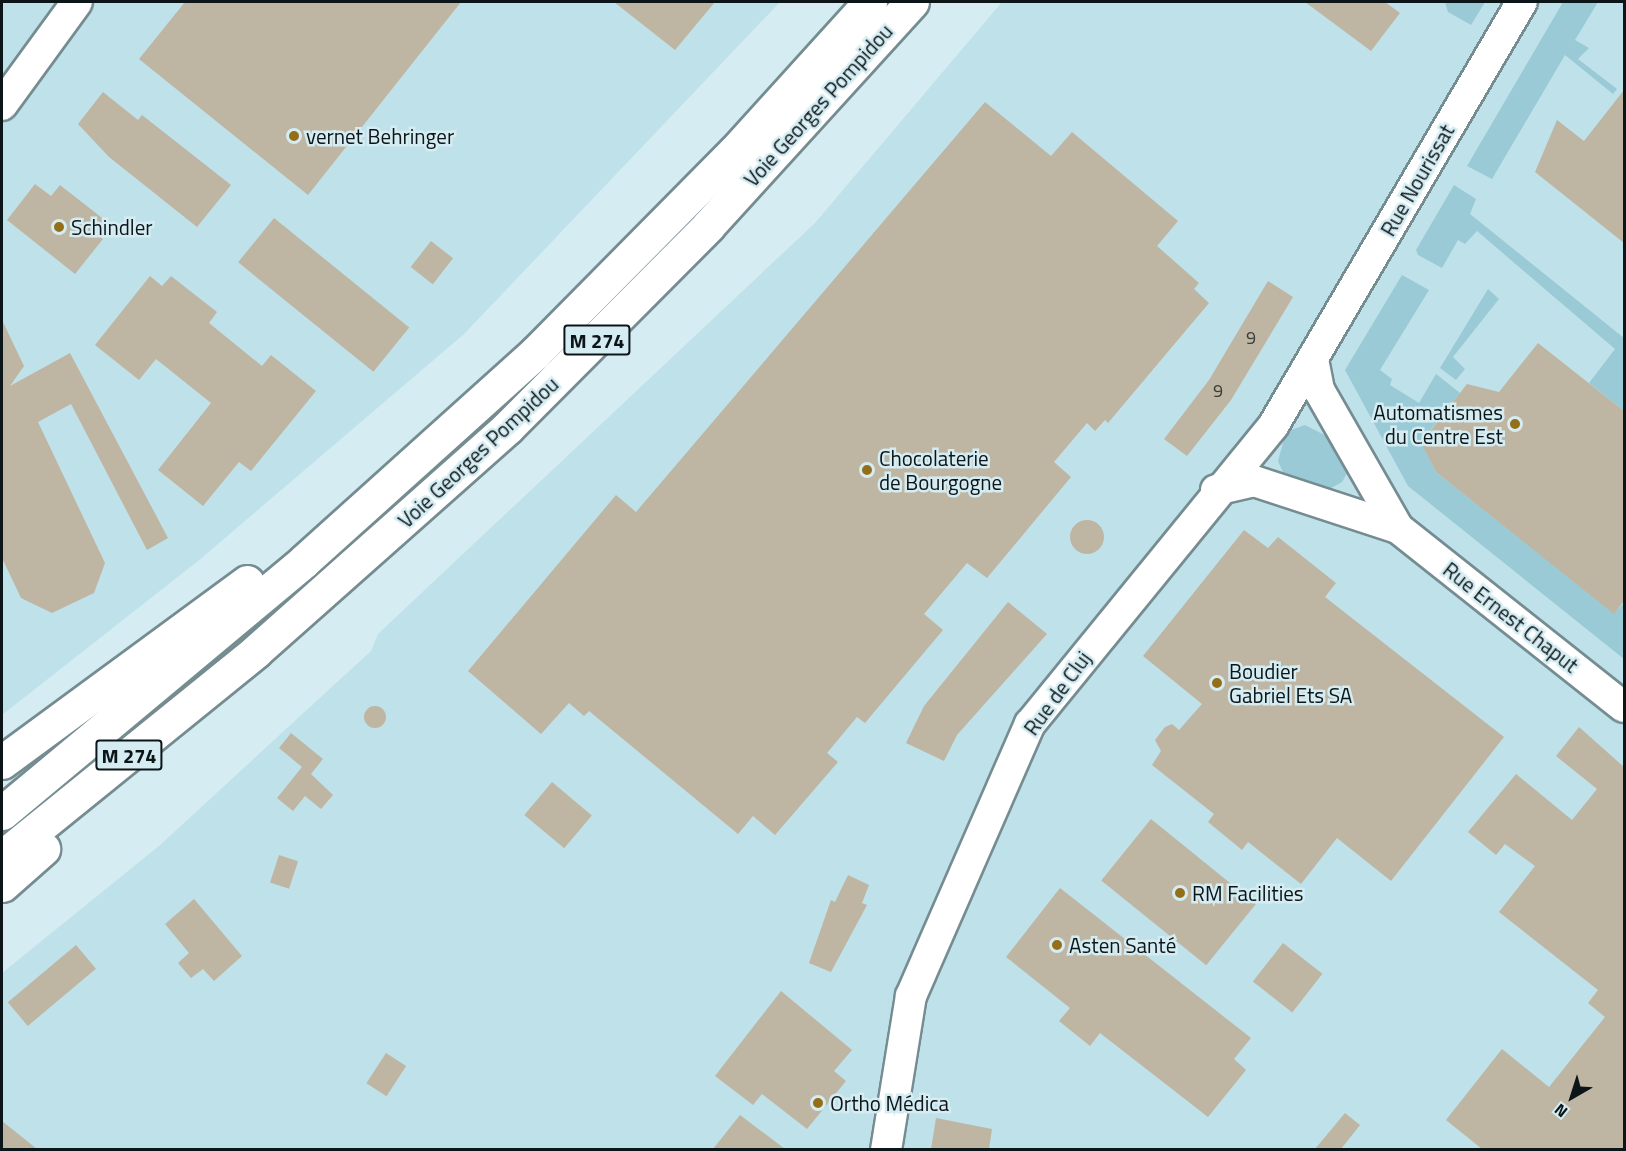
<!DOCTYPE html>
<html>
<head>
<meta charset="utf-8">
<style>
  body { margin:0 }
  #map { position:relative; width:1626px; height:1151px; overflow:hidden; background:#d4ecf2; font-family:"Titillium Web",sans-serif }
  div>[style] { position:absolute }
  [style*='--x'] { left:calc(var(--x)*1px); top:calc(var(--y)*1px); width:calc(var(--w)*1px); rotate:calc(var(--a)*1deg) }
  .built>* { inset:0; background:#bfe1e9 }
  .green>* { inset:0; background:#9acad6 }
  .building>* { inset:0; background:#bfb5a3; transform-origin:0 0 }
  .round { border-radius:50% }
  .roads { filter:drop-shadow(2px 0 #758c91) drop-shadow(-2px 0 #758c91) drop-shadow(0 2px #758c91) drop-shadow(0 -2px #758c91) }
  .minor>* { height:30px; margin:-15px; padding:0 15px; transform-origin:15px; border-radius:15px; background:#fff }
  .highway>* { height:33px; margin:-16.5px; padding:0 16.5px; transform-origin:16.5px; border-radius:16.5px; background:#fff }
  .dots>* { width:16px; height:16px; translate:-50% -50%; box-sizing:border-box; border:3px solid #d4ecf2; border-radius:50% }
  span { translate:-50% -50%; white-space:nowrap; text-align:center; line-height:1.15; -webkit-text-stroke:5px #d4ecf2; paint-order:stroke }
  .number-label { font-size:18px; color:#393d3a }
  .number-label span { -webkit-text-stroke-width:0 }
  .shield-label span { padding:2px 4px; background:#d4ecf2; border:2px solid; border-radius:4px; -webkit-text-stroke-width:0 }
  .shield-label { font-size:20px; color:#0c1517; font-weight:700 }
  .street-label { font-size:21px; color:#0c1517 }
  .poi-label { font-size:21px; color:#0c1517 }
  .left { translate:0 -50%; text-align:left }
  .right { translate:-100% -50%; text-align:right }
  .frame { position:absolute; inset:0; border:3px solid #0c1517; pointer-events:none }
  .north { position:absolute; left:1542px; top:1067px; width:60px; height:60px; -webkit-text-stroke:4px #d4ecf2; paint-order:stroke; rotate:219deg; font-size:16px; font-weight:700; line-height:24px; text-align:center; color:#0c1517 }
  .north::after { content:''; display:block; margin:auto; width:21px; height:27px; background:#0c1517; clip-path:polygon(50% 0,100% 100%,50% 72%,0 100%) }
</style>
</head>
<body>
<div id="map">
  <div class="built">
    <i style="clip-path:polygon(2px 2px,780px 2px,464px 334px,198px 561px,2px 715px)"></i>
    <i style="clip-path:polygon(1002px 2px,1624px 2px,1624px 1149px,2px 1150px,2px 973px,159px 846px,371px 651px,378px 634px,815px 223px)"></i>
  </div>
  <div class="green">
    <i style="clip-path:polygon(1445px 2px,1485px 2px,1471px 25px,1448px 12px)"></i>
    <i style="clip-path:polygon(1563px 2px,1598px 2px,1575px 40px,1589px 48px,1578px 59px,1617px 89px,1613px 94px,1565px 55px,1492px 179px,1467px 166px)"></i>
    <i style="clip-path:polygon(1454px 185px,1476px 199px,1470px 214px,1624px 338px,1624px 411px,1589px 383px,1615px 349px,1477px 231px,1465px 244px,1458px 240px,1442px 268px,1418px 255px,1416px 250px)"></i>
    <i style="clip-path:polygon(1402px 275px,1429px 290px,1380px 370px,1392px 379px,1390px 385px,1419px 403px,1436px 374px,1460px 393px,1421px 442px,1436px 472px,1614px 613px,1624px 603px,1624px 659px,1408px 486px,1345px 370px)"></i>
    <i style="clip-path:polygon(1488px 289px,1499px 299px,1453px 357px,1465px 369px,1456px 380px,1440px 368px)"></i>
    <i style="clip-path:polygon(1305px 425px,1332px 439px,1349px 470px,1342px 482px,1322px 493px,1285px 477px,1278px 461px,1286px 432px)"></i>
  </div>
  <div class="building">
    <i style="clip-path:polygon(185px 2px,461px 2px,308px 195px,139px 59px)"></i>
    <i style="clip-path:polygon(614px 2px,715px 2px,675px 50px)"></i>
    <i style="clip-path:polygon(1305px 2px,1385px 2px,1400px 13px,1371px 51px)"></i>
    <i style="clip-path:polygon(1624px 90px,1624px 243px,1535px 172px,1557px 120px,1584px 141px)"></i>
    <i style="clip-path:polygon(103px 92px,138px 120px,142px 115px,231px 185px,197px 227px,109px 157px,78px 124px)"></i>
    <i style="clip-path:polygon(985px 102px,1051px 156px,1072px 132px,1178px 221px,1157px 246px,1199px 283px,1194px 289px,1209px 303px,1108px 423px,1105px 420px,1095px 431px,1087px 423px,1054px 462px,1071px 477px,987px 578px,967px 563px,924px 614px,943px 630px,865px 723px,857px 717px,827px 753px,838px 762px,775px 835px,753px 816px,738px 834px,589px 711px,584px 716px,569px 703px,541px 734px,468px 671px,616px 495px,636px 512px)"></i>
    <i style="clip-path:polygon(35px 184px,51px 196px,60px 185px,106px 221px,96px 233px,103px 239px,75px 274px,7px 220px)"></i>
    <i style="left:274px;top:218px;width:174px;height:57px;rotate:39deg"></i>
    <i style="left:431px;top:241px;width:28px;height:33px;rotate:38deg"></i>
    <i style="clip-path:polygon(150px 276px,162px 286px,171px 276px,217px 312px,209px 323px,262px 366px,271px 355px,316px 391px,251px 471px,239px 462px,203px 506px,158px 470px,211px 403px,156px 359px,139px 380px,95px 345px)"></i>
    <i style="clip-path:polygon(1268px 281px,1293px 297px,1231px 400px,1187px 456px,1164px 439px,1209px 380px)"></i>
    <i style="clip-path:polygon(2px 320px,24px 366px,10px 386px,70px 353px,168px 538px,147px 550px,71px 404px,38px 422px,105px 563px,94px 593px,52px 613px,21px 598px,2px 558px)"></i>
    <i style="clip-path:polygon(1538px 343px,1624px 411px,1624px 601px,1614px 614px,1436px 472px,1421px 443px,1467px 384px,1499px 392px)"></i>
    <i class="round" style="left:1070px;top:520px;width:34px;height:34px"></i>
    <i style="clip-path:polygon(1244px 530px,1268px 548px,1278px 537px,1336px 583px,1325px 597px,1504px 737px,1391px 881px,1337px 838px,1301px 884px,1248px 842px,1242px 850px,1208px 822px,1214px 814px,1152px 765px,1161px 751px,1155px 740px,1165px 727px,1172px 724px,1179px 730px,1202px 704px,1143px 656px)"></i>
    <i style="clip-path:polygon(1008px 602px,1047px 634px,957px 735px,944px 761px,906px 743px,924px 706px)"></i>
    <i class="round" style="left:364px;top:706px;width:22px;height:22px"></i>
    <i style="clip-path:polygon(1579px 727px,1624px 767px,1624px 1149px,1482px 1149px,1446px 1120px,1502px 1049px,1549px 1087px,1605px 1017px,1588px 1003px,1598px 990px,1499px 912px,1535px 866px,1505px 844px,1496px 855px,1468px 832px,1516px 774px,1572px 820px,1597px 789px,1556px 756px)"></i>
    <i style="clip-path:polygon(291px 733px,323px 759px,311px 774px,333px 795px,321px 809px,305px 796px,293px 811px,277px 798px,302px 767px,279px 748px)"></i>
    <i style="left:552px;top:782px;width:52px;height:43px;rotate:40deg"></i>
    <i style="left:1151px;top:819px;width:135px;height:79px;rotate:39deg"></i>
    <i style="left:279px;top:855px;width:20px;height:29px;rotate:18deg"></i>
    <i style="clip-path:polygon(848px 875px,869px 885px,862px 903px,867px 905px,831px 972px,809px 963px,831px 900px,835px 902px)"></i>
    <i style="clip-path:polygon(1060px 888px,1251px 1038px,1234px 1059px,1246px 1070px,1208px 1117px,1100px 1033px,1090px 1046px,1059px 1021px,1070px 1008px,1006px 957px)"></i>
    <i style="clip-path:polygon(194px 899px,242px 956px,214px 981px,203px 969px,191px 978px,178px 963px,189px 953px,165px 924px)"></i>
    <i style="left:1283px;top:943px;width:50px;height:49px;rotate:38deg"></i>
    <i style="left:76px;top:945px;width:31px;height:89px;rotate:50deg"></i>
    <i style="clip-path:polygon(781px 991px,852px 1050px,834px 1071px,846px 1081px,807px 1129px,762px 1094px,753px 1105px,715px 1076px)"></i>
    <i style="left:386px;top:1053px;width:24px;height:36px;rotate:33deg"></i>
    <i style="clip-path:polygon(1345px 1113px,1360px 1125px,1341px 1149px,1315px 1149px)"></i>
    <i style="clip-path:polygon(740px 1115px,785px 1149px,713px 1149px)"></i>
    <i style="clip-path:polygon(936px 1118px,992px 1129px,989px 1149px,931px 1149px)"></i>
    <i style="clip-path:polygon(2px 1121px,37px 1149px,2px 1149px)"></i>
  </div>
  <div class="roads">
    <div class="minor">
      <i style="--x:2;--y:105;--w:127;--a:-53.9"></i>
      <i style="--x:1313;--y:359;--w:32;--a:79"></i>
      <i style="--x:1319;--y:390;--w:159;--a:60.2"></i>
      <i style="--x:1216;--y:490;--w:39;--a:-13"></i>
      <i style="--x:1254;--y:481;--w:151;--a:18.1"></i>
      <i style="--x:1398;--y:528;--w:288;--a:38.4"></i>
      <i style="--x:886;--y:1150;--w:156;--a:-80.8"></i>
      <i style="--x:911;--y:996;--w:297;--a:-66.4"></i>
      <i style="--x:1030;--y:724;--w:385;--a:-50.8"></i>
      <i style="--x:1273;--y:426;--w:492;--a:-59.6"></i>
    </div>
    <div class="highway">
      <i style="--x:2;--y:762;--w:304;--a:-36.3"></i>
      <i style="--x:2;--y:813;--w:393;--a:-39.8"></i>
      <i style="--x:304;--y:561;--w:311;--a:-42"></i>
      <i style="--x:535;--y:353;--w:284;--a:-45.3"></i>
      <i style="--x:735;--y:151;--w:201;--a:-47.8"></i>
      <i style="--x:2;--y:857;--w:327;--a:-39"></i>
      <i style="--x:256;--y:651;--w:336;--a:-41.6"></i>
      <i style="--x:507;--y:428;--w:285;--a:-45.1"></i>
      <i style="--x:708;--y:226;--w:303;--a:-47.7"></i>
      <i style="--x:2;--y:885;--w:55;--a:-41.3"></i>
    </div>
  </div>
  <div class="dots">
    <i style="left:294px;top:136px;background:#946f18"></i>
    <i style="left:59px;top:227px;background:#946f18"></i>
    <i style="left:1515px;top:424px;background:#946f18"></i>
    <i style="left:867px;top:470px;background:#946f18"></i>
    <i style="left:1217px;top:683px;background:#946f18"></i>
    <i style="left:1180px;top:893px;background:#946f18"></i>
    <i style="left:1057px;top:945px;background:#946f18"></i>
    <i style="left:818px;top:1103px;background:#946f18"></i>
  </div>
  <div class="number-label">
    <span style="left:1251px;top:338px">9</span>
    <span style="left:1218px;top:391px">9</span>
  </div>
  <div class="shield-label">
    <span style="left:597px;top:340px">M 274</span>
    <span style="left:129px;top:755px">M 274</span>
  </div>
  <div class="street-label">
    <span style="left:818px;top:105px;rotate:-48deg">Voie Georges Pompidou</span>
    <span style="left:1417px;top:180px;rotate:-60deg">Rue Nourissat</span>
    <span style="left:478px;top:452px;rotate:-43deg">Voie Georges Pompidou</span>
    <span style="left:1511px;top:617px;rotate:38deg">Rue Ernest Chaput</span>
    <span style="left:1057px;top:693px;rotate:-54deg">Rue de Cluj</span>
  </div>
  <div class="poi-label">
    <span class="left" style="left:306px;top:136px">vernet Behringer</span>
    <span class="left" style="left:71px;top:227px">Schindler</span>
    <span class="right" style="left:1503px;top:424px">Automatismes<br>du Centre Est</span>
    <span class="left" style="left:879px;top:470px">Chocolaterie<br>de Bourgogne</span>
    <span class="left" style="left:1229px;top:683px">Boudier<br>Gabriel Ets SA</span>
    <span class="left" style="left:1192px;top:893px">RM Facilities</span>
    <span class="left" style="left:1069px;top:945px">Asten Santé</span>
    <span class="left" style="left:830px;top:1103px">Ortho Médica</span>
  </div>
  <div class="frame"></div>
  <div class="north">N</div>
</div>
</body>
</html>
